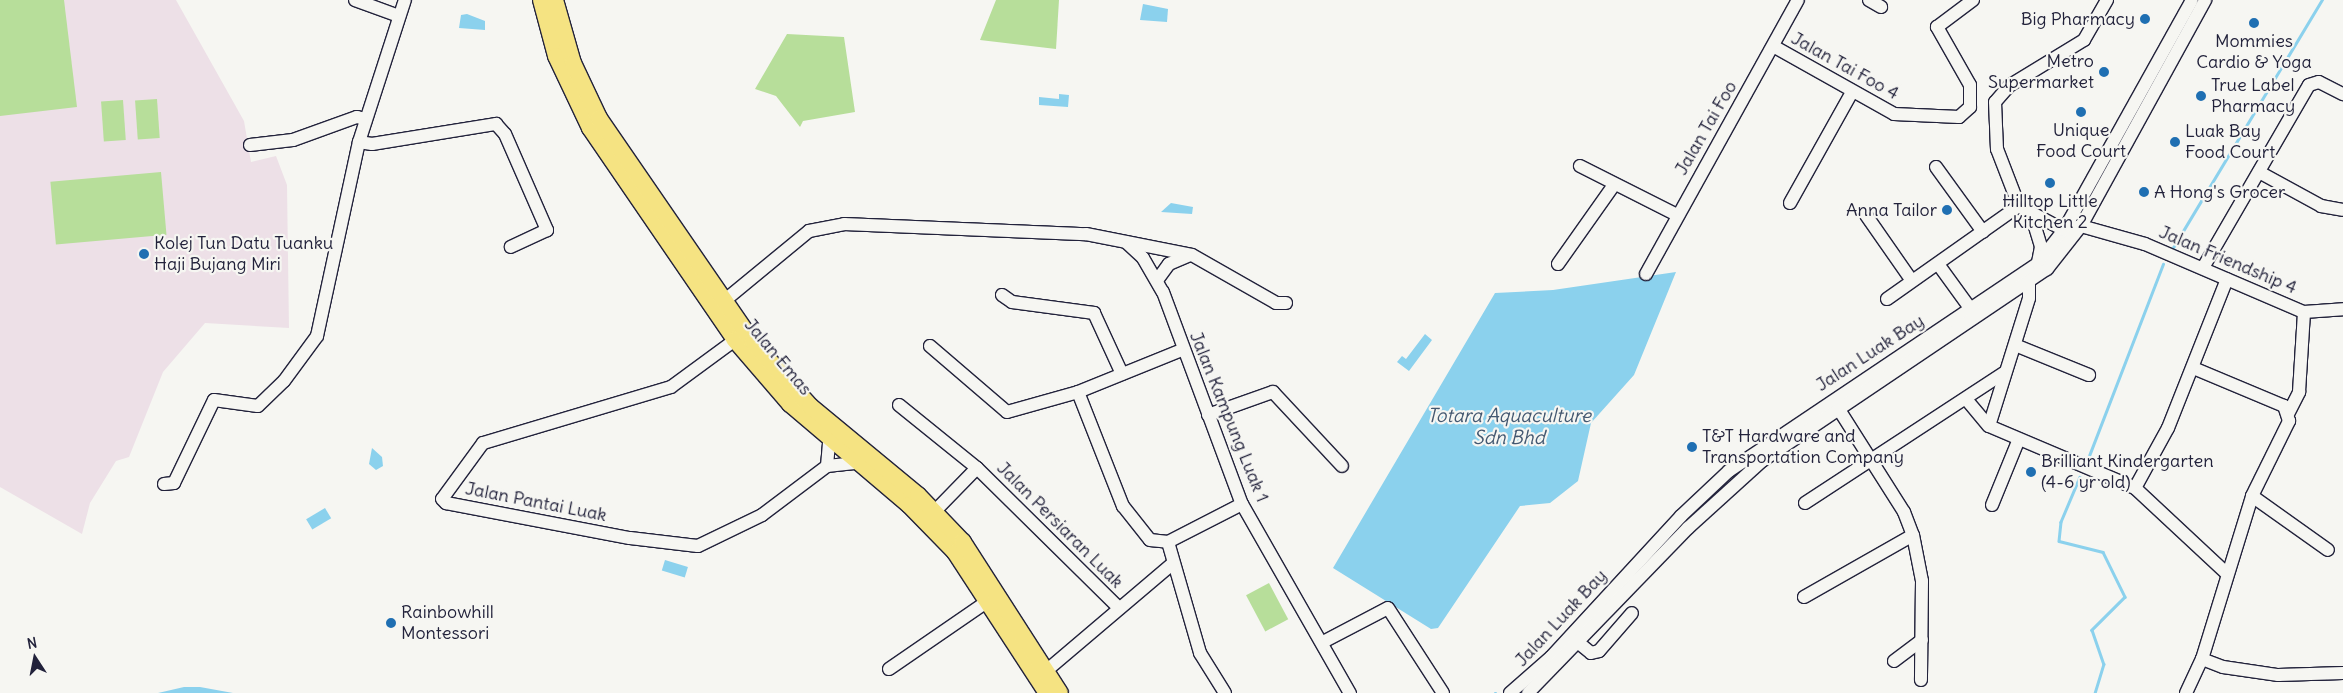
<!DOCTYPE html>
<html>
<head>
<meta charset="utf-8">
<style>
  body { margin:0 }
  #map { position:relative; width:2343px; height:693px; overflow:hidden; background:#f6f6f2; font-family:Delius,sans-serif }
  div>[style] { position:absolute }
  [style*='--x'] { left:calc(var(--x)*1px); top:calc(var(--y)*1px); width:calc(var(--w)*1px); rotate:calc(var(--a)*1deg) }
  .built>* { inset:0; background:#ede0e7 }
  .green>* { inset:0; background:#b7de9a; transform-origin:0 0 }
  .water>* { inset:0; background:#8bd1ed; transform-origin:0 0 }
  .stream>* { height:2.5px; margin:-1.25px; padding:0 1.25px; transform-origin:1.25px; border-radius:1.25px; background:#8bd1ed }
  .roads { filter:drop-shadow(1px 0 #22223b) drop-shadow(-1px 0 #22223b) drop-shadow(0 1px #22223b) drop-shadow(0 -1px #22223b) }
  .minor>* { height:12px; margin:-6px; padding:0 6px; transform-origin:6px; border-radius:6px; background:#f6f6f2 }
  .major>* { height:16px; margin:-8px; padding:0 8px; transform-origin:8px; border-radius:8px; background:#f5e382 }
  .dots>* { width:14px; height:14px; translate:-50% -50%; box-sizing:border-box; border:2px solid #f6f6f2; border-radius:50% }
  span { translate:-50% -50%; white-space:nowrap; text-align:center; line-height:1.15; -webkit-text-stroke:4.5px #f6f6f2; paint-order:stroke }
  .poi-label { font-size:18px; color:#22223b }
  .right { translate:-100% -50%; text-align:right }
  .left { translate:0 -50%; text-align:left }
  .street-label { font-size:18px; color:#22223b }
  .water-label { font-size:19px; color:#425770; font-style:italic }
  .north { position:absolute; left:10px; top:633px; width:50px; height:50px; -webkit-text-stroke:4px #f6f6f2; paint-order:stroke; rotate:349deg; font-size:14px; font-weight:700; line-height:20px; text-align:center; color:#22223b }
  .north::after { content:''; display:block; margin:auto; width:18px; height:22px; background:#22223b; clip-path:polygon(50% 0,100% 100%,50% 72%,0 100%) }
</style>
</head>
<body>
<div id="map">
  <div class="built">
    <i style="clip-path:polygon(0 0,176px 0,244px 121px,251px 162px,276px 156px,287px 185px,289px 328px,205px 323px,163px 372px,129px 457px,116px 461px,90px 503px,82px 534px,0 487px)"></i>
  </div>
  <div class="green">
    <i style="clip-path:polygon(0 0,64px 0,77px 107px,0 116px)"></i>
    <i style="clip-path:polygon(996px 0,1059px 0,1056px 49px,980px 40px)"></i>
    <i style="clip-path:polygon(787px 34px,844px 37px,855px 112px,803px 121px,800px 127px,776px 96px,755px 89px)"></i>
    <i style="left:157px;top:99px;width:39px;height:22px;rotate:86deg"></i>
    <i style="left:123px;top:100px;width:40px;height:22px;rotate:86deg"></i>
    <i style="left:161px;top:172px;width:63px;height:111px;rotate:85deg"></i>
    <i style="left:1269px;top:583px;width:41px;height:26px;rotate:62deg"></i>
  </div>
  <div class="water">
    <i style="clip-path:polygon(1143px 4px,1168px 9px,1167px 22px,1140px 20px)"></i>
    <i style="clip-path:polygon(467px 14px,485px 21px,485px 30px,459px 28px,461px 15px)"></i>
    <i style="clip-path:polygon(1059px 94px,1069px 95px,1068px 107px,1039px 105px,1039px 97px,1059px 99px)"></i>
    <i style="clip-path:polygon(1171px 203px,1193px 207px,1192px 214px,1161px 212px)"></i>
    <i style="clip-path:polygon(1676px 272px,1634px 375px,1591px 423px,1578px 481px,1550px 503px,1520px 506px,1438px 628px,1431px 629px,1333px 568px,1495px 293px,1553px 290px)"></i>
    <i style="clip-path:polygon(1425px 334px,1432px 340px,1409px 371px,1397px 362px,1402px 356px,1406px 359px)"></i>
    <i style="clip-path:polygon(372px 448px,382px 457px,383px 466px,376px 470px,369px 464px)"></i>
    <i style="left:325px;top:508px;width:12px;height:22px;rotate:59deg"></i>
    <i style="left:665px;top:560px;width:24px;height:11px;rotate:17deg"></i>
    <i style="clip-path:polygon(184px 687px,200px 687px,233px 693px,158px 693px)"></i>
  </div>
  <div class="stream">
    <i style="--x:2171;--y:251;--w:293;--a:-59"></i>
    <i style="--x:2087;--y:461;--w:211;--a:-68.9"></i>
    <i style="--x:2080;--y:477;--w:49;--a:112.9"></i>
    <i style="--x:2061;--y:522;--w:19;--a:96"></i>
    <i style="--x:2059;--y:541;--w:45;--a:14"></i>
    <i style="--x:2103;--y:552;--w:50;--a:63.9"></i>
    <i style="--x:2125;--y:597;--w:47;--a:135"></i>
    <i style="--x:2092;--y:630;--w:36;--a:71"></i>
    <i style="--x:2104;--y:664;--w:30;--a:107"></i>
    <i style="--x:1495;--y:693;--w:1;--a:0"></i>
  </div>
  <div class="roads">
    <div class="minor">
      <i style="--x:355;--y:0;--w:47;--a:20"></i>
      <i style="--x:1869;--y:0;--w:14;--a:30"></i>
      <i style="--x:2107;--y:0;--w:46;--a:119.9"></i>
      <i style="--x:2084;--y:40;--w:88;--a:148.5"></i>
      <i style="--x:2009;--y:86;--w:21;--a:131"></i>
      <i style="--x:1995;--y:102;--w:47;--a:87.6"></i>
      <i style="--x:1997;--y:149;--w:61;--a:68.9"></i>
      <i style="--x:2019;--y:206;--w:51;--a:28.1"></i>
      <i style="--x:2064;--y:230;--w:17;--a:-13"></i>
      <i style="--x:2081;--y:226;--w:66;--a:15.7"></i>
      <i style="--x:2145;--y:244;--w:173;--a:23.2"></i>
      <i style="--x:2304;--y:312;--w:39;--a:-4"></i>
      <i style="--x:1773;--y:46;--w:139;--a:29.3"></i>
      <i style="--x:1894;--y:114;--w:65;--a:2.6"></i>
      <i style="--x:1959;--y:117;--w:15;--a:-42"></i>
      <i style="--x:1970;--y:107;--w:22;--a:-90"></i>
      <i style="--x:1970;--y:85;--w:67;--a:-119.6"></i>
      <i style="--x:1937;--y:27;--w:45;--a:-36.9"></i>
      <i style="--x:359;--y:142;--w:13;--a:9"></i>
      <i style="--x:372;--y:144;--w:126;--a:-9.2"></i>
      <i style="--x:496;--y:124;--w:13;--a:48"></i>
      <i style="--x:505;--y:134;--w:105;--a:66.4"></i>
      <i style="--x:547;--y:230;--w:40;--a:155"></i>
      <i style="--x:250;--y:145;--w:43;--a:-6.6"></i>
      <i style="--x:293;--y:140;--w:68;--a:-19.8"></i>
      <i style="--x:357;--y:117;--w:8;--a:14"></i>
      <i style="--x:1580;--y:166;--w:109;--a:26.8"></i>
      <i style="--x:1936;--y:167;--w:80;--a:54.1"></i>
      <i style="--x:2259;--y:172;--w:71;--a:28.7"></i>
      <i style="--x:2321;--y:206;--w:22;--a:10"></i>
      <i style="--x:1790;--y:203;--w:127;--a:-60.8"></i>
      <i style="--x:1866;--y:215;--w:80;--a:55.1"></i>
      <i style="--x:2032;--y:217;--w:31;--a:73"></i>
      <i style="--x:2041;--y:247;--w:15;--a:101"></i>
      <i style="--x:1126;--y:242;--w:23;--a:43"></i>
      <i style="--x:1143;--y:258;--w:39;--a:60"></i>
      <i style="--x:1163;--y:292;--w:226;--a:69.6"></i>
      <i style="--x:1242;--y:504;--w:218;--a:60.3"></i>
      <i style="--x:1558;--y:264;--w:97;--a:-54.7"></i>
      <i style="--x:1938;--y:264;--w:54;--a:54"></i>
      <i style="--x:2204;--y:266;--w:209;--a:-59.9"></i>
      <i style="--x:2309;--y:85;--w:10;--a:-17"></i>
      <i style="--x:2319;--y:82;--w:27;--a:27"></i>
      <i style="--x:1646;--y:274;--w:313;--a:-61"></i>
      <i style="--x:1158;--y:279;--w:19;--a:-54"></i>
      <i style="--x:1169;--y:264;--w:23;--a:-23"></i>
      <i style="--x:1002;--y:295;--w:12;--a:35"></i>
      <i style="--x:1012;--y:302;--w:83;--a:7.6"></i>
      <i style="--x:1094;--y:313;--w:67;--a:65.3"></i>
      <i style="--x:1887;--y:299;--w:161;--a:-35.2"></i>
      <i style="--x:724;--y:301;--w:110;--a:-39.5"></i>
      <i style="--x:809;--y:231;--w:36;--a:-11"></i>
      <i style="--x:844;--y:224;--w:242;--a:2.4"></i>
      <i style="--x:1086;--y:234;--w:108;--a:11.2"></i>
      <i style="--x:1192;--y:255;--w:97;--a:29.7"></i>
      <i style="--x:1276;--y:303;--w:10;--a:0"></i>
      <i style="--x:735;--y:340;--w:79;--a:143.7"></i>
      <i style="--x:671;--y:387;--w:196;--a:163.4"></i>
      <i style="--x:483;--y:443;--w:69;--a:126.2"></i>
      <i style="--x:442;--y:499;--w:6;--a:45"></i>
      <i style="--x:446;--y:503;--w:187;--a:10.8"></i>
      <i style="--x:630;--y:538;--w:68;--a:6.7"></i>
      <i style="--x:698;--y:546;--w:71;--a:-25.8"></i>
      <i style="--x:762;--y:515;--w:81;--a:-37"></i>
      <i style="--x:827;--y:466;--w:30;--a:-6"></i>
      <i style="--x:2015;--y:345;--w:80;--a:22.1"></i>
      <i style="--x:930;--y:346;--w:101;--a:40.6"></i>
      <i style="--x:1007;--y:412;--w:74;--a:-15.7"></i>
      <i style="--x:1078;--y:392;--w:112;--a:-22"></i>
      <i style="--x:1078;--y:392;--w:123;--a:68.5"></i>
      <i style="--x:1123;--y:506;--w:43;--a:51.5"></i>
      <i style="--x:1150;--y:540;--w:18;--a:6"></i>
      <i style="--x:1966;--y:399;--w:35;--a:50"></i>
      <i style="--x:1989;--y:426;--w:159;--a:23"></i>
      <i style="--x:2135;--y:488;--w:123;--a:43"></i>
      <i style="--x:899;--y:405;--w:100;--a:38.9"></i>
      <i style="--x:977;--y:468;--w:198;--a:44.6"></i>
      <i style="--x:1838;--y:408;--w:123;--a:57.6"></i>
      <i style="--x:1904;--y:512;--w:25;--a:69"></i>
      <i style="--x:1913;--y:535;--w:47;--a:78.9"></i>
      <i style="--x:1922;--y:581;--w:99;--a:90.6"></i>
      <i style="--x:2288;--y:414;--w:25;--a:-63"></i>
      <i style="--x:2299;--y:392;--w:80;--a:-86.4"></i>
      <i style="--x:1208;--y:415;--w:69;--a:-19.5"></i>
      <i style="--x:1273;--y:392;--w:101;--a:47"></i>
      <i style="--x:1989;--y:426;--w:134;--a:-72.6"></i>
      <i style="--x:2029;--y:298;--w:15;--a:-90"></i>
      <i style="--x:827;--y:466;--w:25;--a:-85"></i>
      <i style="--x:164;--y:484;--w:10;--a:-6"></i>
      <i style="--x:174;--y:483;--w:92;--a:-64.3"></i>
      <i style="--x:214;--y:400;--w:44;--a:7.8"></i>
      <i style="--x:258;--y:406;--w:36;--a:-44"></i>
      <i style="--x:284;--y:381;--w:56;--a:-53.7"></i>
      <i style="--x:317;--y:336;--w:198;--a:-77.8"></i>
      <i style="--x:359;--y:142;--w:149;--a:-72.1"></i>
      <i style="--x:2135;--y:488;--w:68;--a:-61.2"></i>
      <i style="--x:2168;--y:428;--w:160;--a:-68.4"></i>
      <i style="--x:2252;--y:496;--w:93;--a:35.4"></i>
      <i style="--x:1805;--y:503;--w:238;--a:-33.2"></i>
      <i style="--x:1992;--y:505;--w:71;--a:-67.8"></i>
      <i style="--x:935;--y:511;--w:60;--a:-45.7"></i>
      <i style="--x:1168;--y:542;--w:116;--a:73.9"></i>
      <i style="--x:1200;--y:653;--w:47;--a:58"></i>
      <i style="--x:1168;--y:542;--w:83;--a:-27.2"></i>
      <i style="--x:1804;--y:597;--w:125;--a:-29.6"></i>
      <i style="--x:1323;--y:642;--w:73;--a:-27.6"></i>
      <i style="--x:1388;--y:608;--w:101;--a:57.1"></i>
      <i style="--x:1580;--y:644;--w:14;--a:39"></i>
      <i style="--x:1591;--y:653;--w:8;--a:-14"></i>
      <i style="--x:1599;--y:651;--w:50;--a:-49"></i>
      <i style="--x:2202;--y:659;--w:22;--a:21"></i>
      <i style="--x:2223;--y:667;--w:56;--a:8.3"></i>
      <i style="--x:2278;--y:675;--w:65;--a:-1.8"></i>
      <i style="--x:1894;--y:661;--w:35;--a:-37"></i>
      <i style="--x:889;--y:669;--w:120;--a:-34.5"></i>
      <i style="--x:1046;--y:671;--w:164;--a:-40.3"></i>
      <i style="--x:1510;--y:693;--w:55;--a:-41.3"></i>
      <i style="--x:1551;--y:657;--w:192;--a:-47.3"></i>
      <i style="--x:1681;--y:516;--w:66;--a:-43.2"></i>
      <i style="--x:1729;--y:471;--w:372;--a:-33.9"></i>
      <i style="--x:2038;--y:263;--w:42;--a:-51.8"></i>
      <i style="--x:2064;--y:230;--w:263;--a:-60.9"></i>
      <i style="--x:1528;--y:693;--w:230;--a:-45.9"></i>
      <i style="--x:1688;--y:528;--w:100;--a:-42.2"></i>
      <i style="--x:1762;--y:461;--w:344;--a:-34"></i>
      <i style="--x:2047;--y:269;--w:55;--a:-51.7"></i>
      <i style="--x:2081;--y:226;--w:258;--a:-61.2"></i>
      <i style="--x:2186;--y:693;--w:38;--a:-65"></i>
      <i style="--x:2202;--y:659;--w:170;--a:-72.9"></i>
      <i style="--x:2252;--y:496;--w:84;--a:-63.7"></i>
      <i style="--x:2289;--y:421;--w:16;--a:-108"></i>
      <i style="--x:2284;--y:406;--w:99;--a:-157.3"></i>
    </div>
    <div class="major">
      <i style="--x:541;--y:0;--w:58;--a:75"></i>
      <i style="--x:556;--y:56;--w:80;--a:64.7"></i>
      <i style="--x:590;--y:128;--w:257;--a:55.6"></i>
      <i style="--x:735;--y:340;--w:84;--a:49.3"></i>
      <i style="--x:790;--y:404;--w:156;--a:40.3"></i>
      <i style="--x:909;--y:505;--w:66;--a:45.6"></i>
      <i style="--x:955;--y:552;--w:168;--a:56.9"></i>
      <i style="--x:555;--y:0;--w:66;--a:74.1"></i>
      <i style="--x:573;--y:63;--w:61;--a:64.7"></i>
      <i style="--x:599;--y:118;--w:272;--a:55.5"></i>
      <i style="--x:753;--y:342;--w:86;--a:48.3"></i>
      <i style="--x:810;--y:406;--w:140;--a:39.5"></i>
      <i style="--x:918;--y:495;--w:65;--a:46.2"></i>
      <i style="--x:963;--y:542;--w:179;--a:57.3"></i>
    </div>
  </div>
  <div class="dots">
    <i style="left:2145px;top:19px;background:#1f6fb2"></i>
    <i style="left:2254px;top:23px;background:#1f6fb2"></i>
    <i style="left:2104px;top:72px;background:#1f6fb2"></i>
    <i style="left:2201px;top:96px;background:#1f6fb2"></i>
    <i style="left:2081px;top:112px;background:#1f6fb2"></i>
    <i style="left:2175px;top:142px;background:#1f6fb2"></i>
    <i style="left:2050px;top:183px;background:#1f6fb2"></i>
    <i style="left:2144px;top:192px;background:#1f6fb2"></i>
    <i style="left:1947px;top:210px;background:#1f6fb2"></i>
    <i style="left:144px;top:254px;background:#1f6fb2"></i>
    <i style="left:1692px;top:447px;background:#1f6fb2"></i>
    <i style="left:2031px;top:472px;background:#1f6fb2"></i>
    <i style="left:391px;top:623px;background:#1f6fb2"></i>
  </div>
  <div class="poi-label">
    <span class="right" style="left:2135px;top:19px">Big Pharmacy</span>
    <span style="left:2254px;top:52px">Mommies<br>Cardio &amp; Yoga</span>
    <span class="right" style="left:2094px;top:72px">Metro<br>Supermarket</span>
    <span class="left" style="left:2211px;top:96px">True Label<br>Pharmacy</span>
    <span style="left:2081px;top:141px">Unique<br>Food Court</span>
    <span class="left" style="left:2185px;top:142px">Luak Bay<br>Food Court</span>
    <span class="left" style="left:2154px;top:192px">A Hong's Grocer</span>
    <span style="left:2050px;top:212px">Hilltop Little<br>Kitchen 2</span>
    <span class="right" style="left:1937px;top:210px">Anna Tailor</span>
    <span class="left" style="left:154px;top:254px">Kolej Tun Datu Tuanku<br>Haji Bujang Miri</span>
    <span class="left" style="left:1702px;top:447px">T&amp;T Hardware and<br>Transportation Company</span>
    <span class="left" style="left:2041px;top:472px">Brilliant Kindergarten<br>(4-6 yr old)</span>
    <span class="left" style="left:401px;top:623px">Rainbowhill<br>Montessori</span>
  </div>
  <div class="street-label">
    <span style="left:1845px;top:66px;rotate:29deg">Jalan Tai Foo 4</span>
    <span style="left:1706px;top:128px;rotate:-60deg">Jalan Tai Foo</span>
    <span style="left:2228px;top:260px;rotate:23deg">Jalan Friendship 4</span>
    <span style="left:1870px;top:353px;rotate:-33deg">Jalan Luak Bay</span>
    <span style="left:778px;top:357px;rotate:50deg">Jalan Emas</span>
    <span style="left:1229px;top:417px;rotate:68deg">Jalan Kampung Luak 1</span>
    <span style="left:536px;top:502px;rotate:11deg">Jalan Pantai Luak</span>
    <span style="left:1060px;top:525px;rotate:45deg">Jalan Persiaran Luak</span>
    <span style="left:1561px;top:618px;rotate:-47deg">Jalan Luak Bay</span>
  </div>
  <div class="water-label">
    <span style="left:1509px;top:427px">Totara Aquaculture<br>Sdn Bhd</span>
  </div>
  <div class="north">N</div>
</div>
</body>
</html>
